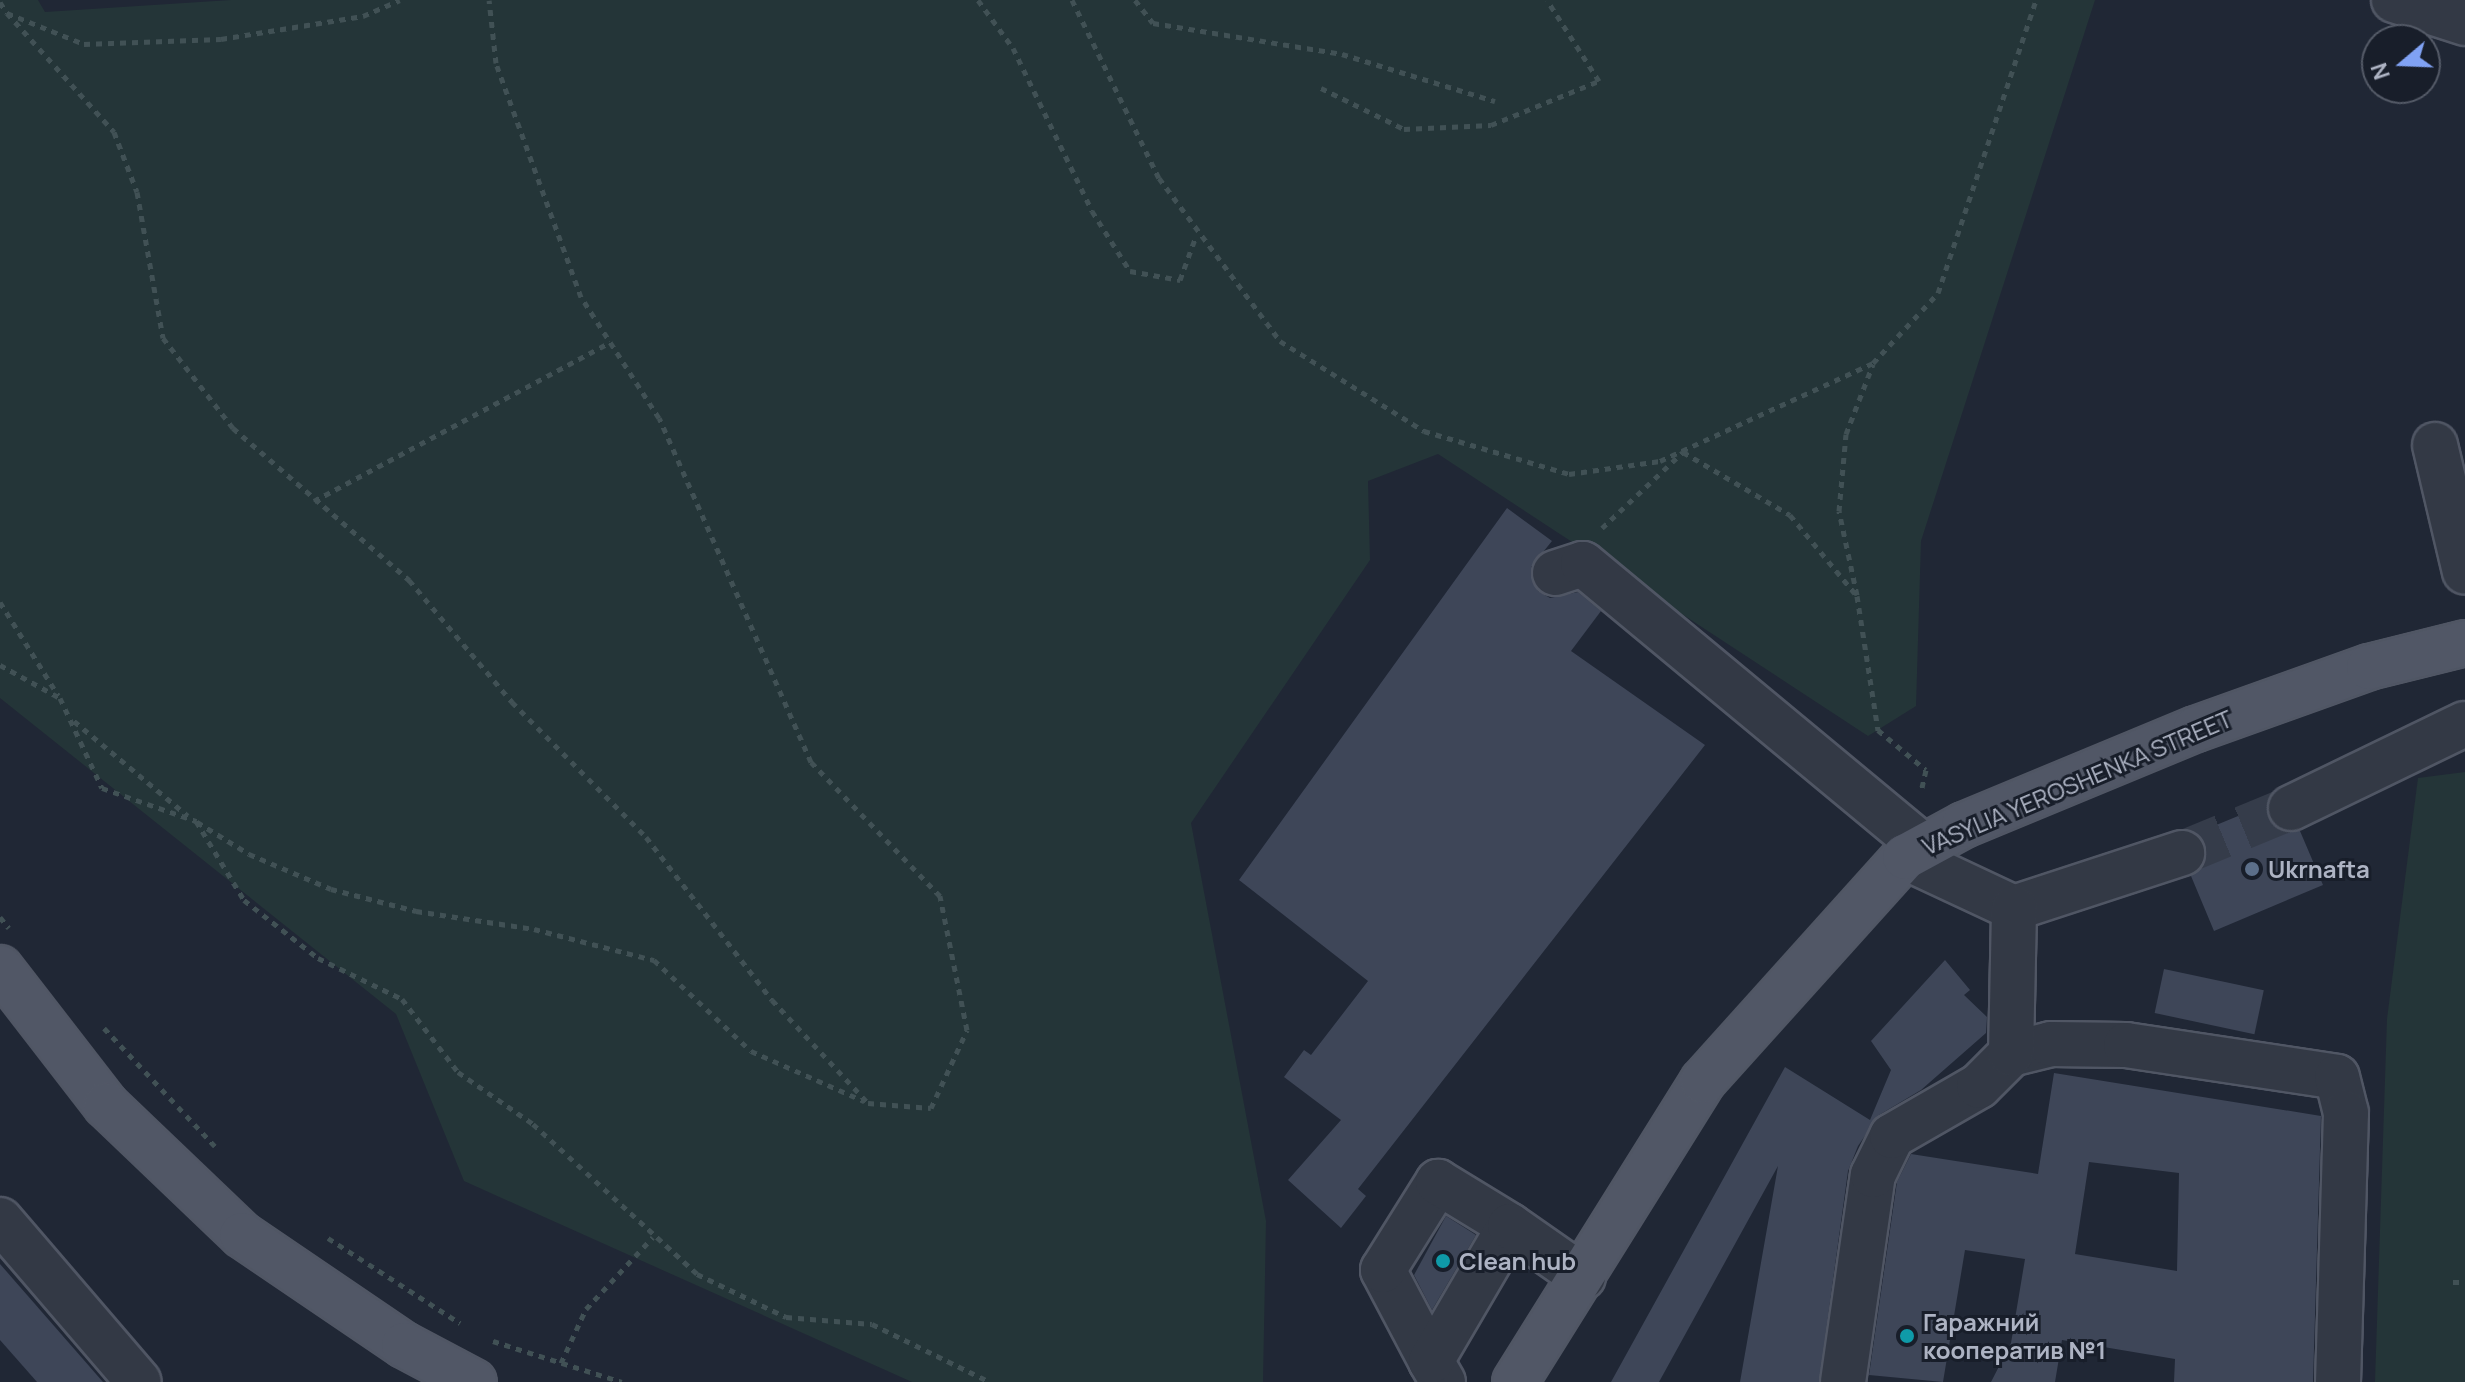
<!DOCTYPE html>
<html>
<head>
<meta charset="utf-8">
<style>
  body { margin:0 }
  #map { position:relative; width:2465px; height:1382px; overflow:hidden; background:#202735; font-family:Manrope,sans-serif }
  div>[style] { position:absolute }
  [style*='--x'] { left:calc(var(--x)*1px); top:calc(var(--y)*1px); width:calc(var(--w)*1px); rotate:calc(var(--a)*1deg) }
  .green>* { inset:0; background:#243538 }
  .building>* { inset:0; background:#3e4658; transform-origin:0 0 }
  .minor-tunnel>* { height:44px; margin-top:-22px; transform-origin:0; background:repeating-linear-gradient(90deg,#353c4a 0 44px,transparent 0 66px) }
  .path>* { height:5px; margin-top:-2.5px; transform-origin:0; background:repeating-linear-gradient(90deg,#415155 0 6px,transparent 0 12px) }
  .roads { filter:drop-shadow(2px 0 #505664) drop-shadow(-2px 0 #505664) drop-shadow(0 2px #505664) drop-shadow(0 -2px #505664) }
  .minor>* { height:44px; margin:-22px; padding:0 22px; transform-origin:22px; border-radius:22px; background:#333945 }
  .major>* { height:44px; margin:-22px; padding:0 22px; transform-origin:22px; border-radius:22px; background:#515766 }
  .dots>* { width:22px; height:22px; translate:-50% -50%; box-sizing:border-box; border:4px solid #181e2a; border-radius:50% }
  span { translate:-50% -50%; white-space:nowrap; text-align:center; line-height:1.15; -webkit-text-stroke:6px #181e2a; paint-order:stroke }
  .street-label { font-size:24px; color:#adb3c3 }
  .poi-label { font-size:24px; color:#adb3c3; font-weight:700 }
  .left { translate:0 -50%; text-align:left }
  .north { position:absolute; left:2361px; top:24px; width:80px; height:80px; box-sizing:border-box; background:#181e2a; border:2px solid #545a67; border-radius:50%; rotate:251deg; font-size:22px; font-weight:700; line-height:32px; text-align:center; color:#adb3c3 }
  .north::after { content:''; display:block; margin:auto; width:28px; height:36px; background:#80a2f4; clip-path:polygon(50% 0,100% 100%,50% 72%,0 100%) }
</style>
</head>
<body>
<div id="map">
  <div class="green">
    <i style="clip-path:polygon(0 0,38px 0,45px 12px,231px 0,2095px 0,1921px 541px,1916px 706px,1868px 736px,1438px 454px,1368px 481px,1370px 560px,1191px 823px,1266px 1221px,1263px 1382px,912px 1382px,464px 1181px,396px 1014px,0 698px)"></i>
    <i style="clip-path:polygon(2465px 772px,2465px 1382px,2375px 1382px,2387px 1019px,2418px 778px)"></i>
  </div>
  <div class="building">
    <i style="clip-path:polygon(1507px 508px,1552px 541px,1531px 567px,1538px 591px,1550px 598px,1578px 592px,1601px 611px,1571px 651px,1705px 745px,1358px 1189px,1366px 1196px,1341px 1228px,1288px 1180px,1341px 1120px,1284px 1077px,1304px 1050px,1311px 1055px,1368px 981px,1239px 880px)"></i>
    <i style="clip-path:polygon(2267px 804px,2276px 828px,2300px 831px,2323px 885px,2214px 931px,2191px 876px,2207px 857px,2197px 833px)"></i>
    <i style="clip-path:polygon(1945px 960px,1970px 990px,1964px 995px,1987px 1017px,1986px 1033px,1921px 1090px,1879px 1115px,1858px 1146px,1848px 1171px,1819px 1382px,1740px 1382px,1778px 1166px,1659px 1382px,1611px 1382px,1785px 1067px,1870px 1120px,1891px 1070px,1871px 1041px)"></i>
    <i style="left:2164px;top:969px;width:102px;height:45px;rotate:12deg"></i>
    <i style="clip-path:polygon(evenodd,2054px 1073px,2321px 1116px,2313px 1382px,2174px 1382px,2175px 1359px,2062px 1340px,2055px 1382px,1991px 1382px,2011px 1343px,2025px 1259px,1965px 1250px,1943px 1382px,1869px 1375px,1897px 1182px,1911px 1154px,2038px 1174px,2054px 1073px,2089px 1162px,2179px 1173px,2177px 1271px,2075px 1254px,2089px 1162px)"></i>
    <i style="clip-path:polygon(1446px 1216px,1476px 1235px,1432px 1310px,1414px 1275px)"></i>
    <i style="clip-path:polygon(0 1264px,103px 1382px,37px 1382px,0 1340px)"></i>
  </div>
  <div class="minor-tunnel">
    <i style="--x:2182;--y:853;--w:118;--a:-22.4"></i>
  </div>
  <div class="path">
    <i style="--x:978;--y:0;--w:59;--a:53.9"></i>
    <i style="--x:1013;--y:48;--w:181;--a:64.1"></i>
    <i style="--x:1092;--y:211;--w:71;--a:57.7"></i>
    <i style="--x:1130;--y:271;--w:51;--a:10.2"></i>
    <i style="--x:1180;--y:280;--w:47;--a:-70"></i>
    <i style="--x:1072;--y:0;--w:198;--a:64"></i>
    <i style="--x:1159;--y:178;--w:203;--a:53.4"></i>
    <i style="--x:1280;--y:341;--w:170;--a:32"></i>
    <i style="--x:1424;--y:431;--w:151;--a:16.5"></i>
    <i style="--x:1569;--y:474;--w:92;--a:-8.1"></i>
    <i style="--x:1660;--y:461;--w:234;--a:-24.7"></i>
    <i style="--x:1873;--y:363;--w:96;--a:-47.1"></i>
    <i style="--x:1938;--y:293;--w:309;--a:-71.5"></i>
    <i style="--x:1135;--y:0;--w:29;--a:52"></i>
    <i style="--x:1153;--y:23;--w:192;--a:9.3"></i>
    <i style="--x:1342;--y:54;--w:160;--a:17.1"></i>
    <i style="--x:0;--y:2;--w:13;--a:58"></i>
    <i style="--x:7;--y:13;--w:83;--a:21.9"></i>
    <i style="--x:84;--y:44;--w:137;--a:-2.1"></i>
    <i style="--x:221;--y:39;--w:144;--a:-9.2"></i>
    <i style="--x:363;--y:16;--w:40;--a:-23.4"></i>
    <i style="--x:7;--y:13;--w:160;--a:48"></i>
    <i style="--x:114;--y:132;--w:64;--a:69"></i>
    <i style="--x:137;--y:192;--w:148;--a:79.9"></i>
    <i style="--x:163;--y:338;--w:114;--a:52.1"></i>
    <i style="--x:233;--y:428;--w:233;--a:40.8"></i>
    <i style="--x:409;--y:580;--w:160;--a:49.8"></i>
    <i style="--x:512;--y:702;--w:190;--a:45.2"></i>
    <i style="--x:646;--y:837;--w:206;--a:52.3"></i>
    <i style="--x:772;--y:1000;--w:141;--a:47"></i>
    <i style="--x:868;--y:1103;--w:63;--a:4.5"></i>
    <i style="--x:931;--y:1108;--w:86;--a:-65.2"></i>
    <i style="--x:967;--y:1030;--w:137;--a:-101.4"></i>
    <i style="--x:940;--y:896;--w:186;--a:-133.9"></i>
    <i style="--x:811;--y:762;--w:376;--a:-113.8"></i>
    <i style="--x:659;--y:418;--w:144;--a:-122.8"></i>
    <i style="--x:581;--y:297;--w:249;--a:-110"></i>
    <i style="--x:496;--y:63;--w:63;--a:-96.3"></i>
    <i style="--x:1321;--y:88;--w:93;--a:26.3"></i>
    <i style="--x:1404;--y:129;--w:87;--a:-2.6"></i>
    <i style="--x:1491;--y:125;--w:117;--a:-22.2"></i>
    <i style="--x:1599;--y:81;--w:96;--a:-122.7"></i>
    <i style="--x:314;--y:501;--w:336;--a:-28.2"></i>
    <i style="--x:1602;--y:528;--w:111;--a:-43.2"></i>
    <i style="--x:1683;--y:452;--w:124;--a:30.5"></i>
    <i style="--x:1790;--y:515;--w:105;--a:50.4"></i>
    <i style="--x:1857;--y:596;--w:136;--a:81.1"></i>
    <i style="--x:1878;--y:730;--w:62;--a:39.8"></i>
    <i style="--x:1926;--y:770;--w:23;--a:103"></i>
    <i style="--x:1857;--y:595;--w:86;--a:-102.1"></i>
    <i style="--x:1839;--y:511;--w:77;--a:-84.8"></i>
    <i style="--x:1846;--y:434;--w:75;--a:-68.9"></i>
    <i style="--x:0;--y:602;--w:110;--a:58.1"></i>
    <i style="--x:0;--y:665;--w:68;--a:28.8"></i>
    <i style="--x:60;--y:698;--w:99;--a:65"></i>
    <i style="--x:102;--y:788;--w:100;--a:19.3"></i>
    <i style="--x:196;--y:821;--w:92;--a:58.7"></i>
    <i style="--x:244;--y:900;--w:94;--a:38.1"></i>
    <i style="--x:318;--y:958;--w:93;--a:26"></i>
    <i style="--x:402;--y:999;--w:92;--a:52.5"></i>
    <i style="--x:458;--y:1072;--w:91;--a:34.7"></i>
    <i style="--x:533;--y:1124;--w:222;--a:42.4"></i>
    <i style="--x:697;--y:1274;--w:99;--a:25.8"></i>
    <i style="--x:786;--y:1317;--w:86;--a:4.7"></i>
    <i style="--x:872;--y:1324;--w:131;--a:26.2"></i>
    <i style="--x:74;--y:721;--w:148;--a:39.8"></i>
    <i style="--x:197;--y:822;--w:61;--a:31.6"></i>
    <i style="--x:249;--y:854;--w:89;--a:23.1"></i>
    <i style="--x:331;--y:889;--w:88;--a:14.5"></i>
    <i style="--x:416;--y:911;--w:119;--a:8.7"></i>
    <i style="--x:534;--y:929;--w:124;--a:14.5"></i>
    <i style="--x:654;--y:960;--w:133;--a:43.2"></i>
    <i style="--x:751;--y:1051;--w:124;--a:23.9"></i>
    <i style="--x:0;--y:917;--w:14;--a:51"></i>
    <i style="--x:104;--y:1028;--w:162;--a:46.8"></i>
    <i style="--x:328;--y:1238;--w:157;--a:32.8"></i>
    <i style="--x:2453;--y:1282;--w:12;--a:0"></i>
    <i style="--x:493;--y:1341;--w:135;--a:17.6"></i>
    <i style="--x:561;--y:1363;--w:60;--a:-65.2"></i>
    <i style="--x:586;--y:1309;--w:98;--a:-47.1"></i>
  </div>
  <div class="roads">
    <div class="minor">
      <i style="--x:2394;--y:0;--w:75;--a:17.9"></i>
      <i style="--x:2435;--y:445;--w:130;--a:76.7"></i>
      <i style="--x:1555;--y:573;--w:29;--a:-18"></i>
      <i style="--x:1583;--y:564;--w:443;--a:39.7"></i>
      <i style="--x:2291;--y:808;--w:193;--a:-25.8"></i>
      <i style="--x:1905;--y:857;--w:120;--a:25.1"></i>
      <i style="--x:2014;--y:908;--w:177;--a:-18.1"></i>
      <i style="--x:2011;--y:1054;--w:41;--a:-14"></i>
      <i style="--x:2051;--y:1044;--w:75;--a:0.8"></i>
      <i style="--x:2126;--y:1045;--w:213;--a:8.6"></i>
      <i style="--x:2337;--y:1077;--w:37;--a:76"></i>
      <i style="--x:2346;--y:1113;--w:269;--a:91.7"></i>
      <i style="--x:0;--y:1220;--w:213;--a:49.4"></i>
      <i style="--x:1431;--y:1361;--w:103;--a:-117.8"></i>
      <i style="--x:1383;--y:1270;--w:104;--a:-58"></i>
      <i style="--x:1438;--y:1182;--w:84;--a:31.4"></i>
      <i style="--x:1443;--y:1382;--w:24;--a:-120"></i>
      <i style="--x:1431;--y:1361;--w:156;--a:-59.7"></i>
      <i style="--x:1510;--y:1226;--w:89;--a:34.9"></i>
      <i style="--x:1843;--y:1382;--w:209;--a:-81.8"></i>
      <i style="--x:1873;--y:1175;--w:43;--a:-64"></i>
      <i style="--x:1892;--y:1136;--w:100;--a:-29.9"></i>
      <i style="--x:1979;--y:1086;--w:45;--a:-45"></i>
      <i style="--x:2011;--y:1054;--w:146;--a:-88.8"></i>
    </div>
    <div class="major">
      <i style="--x:0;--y:968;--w:173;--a:52.3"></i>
      <i style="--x:106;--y:1105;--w:188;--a:43.7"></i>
      <i style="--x:242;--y:1235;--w:196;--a:34.2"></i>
      <i style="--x:404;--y:1345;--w:79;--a:27.9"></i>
      <i style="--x:1515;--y:1382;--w:355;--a:-58"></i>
      <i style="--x:1703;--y:1081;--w:302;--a:-48"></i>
      <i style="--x:1905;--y:857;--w:67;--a:-28.5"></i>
      <i style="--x:1964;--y:825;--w:251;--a:-22.5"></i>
      <i style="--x:2196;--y:729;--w:184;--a:-19.7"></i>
      <i style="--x:2369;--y:667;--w:99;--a:-14"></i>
    </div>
  </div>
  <div class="dots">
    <i style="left:2252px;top:869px;background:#5c6f8a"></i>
    <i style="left:1443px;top:1261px;background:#0f9aa8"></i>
    <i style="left:1907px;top:1336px;background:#0f9aa8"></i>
  </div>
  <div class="street-label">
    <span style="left:2077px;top:782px;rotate:-23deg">VASYLIA YEROSHENKA STREET</span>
  </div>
  <div class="poi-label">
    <span class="left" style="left:2268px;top:869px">Ukrnafta</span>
    <span class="left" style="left:1459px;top:1261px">Clean hub</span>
    <span class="left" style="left:1923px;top:1336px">Гаражний<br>кооператив №1</span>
  </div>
  <div class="north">N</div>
</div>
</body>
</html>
